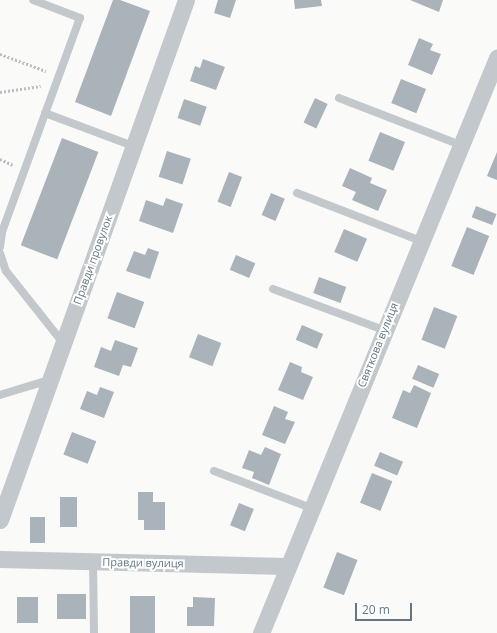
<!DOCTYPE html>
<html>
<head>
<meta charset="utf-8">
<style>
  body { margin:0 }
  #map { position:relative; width:497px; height:633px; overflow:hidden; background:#fafaf8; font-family:"Open Sans",sans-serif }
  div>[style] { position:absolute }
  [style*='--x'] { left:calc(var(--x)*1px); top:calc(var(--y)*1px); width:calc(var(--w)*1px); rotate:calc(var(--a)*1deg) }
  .building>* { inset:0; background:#aab3b9; transform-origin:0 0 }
  .path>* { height:2.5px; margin-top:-1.25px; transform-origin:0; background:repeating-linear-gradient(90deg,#bbbfc2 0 2px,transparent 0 4px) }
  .lane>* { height:8px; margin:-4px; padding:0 4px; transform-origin:4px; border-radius:4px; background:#c3c8cc }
  .street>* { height:17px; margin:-8.5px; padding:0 8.5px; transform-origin:8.5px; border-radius:8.5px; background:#c3c8cc }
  span { translate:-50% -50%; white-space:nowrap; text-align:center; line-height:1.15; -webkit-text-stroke:4px #fff; paint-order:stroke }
  .street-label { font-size:11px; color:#657683 }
  .scale { position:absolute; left:355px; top:603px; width:57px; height:18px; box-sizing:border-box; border:2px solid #657683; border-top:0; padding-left:5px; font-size:12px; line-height:14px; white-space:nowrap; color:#657683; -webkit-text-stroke:3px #fff; paint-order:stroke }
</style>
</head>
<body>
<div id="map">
  <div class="building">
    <i style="clip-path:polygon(113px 0,120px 0,150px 11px,111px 116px,75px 102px)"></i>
    <i style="clip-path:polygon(218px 0,236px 0,230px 18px,214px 13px)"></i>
    <i style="clip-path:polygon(294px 0,321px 0,322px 6px,295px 9px)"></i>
    <i style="clip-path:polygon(410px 0,443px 0,439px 12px)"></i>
    <i style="clip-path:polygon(419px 38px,433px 44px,430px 50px,441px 54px,432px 75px,408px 65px)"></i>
    <i style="clip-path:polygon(203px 59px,225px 67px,216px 90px,190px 81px,195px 66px,200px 68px)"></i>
    <i style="left:401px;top:79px;width:27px;height:26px;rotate:22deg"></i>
    <i style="left:315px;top:98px;width:14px;height:27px;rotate:25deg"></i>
    <i style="left:184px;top:99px;width:24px;height:20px;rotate:19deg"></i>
    <i style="left:380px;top:132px;width:27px;height:31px;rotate:22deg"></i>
    <i style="left:62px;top:138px;width:39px;height:115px;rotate:21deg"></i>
    <i style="left:167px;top:151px;width:25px;height:27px;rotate:18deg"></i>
    <i style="clip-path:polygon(497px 152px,497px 180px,487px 176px)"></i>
    <i style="clip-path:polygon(350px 168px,372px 178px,370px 183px,387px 190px,378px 211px,352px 200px,356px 192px,342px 186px)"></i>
    <i style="left:229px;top:172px;width:14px;height:32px;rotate:21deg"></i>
    <i style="left:271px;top:193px;width:15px;height:24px;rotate:23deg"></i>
    <i style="clip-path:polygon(166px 198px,183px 204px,173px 233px,139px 221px,146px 200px,163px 206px)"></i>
    <i style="left:476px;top:206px;width:22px;height:12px;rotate:21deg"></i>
    <i style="left:467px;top:227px;width:24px;height:42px;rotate:22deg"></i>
    <i style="left:344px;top:229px;width:25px;height:25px;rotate:23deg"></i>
    <i style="clip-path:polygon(148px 248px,159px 252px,150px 279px,126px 271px,134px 251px,145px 255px)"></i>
    <i style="left:236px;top:255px;width:21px;height:16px;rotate:23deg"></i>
    <i style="left:319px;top:277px;width:29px;height:17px;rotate:20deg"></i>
    <i style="left:117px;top:292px;width:29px;height:28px;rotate:20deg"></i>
    <i style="left:434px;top:307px;width:25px;height:35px;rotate:21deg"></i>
    <i style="left:302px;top:325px;width:23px;height:16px;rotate:23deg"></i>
    <i style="left:198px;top:334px;width:25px;height:25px;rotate:21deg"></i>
    <i style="clip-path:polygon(115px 340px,138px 348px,131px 367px,123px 365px,119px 376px,94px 367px,101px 347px,111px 351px)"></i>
    <i style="clip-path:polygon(290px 362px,302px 367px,301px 372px,313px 377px,303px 400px,278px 390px)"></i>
    <i style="left:418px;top:365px;width:23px;height:15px;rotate:23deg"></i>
    <i style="clip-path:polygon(414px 385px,431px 393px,417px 428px,392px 418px,403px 390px,410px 393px)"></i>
    <i style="clip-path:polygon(100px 387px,114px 392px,104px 418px,80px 409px,87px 391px,97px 395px)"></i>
    <i style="clip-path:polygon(274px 406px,288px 412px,285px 419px,295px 422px,285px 444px,262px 435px)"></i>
    <i style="left:72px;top:432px;width:26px;height:24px;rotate:21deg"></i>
    <i style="clip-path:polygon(265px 447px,281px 454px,269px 485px,252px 478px,254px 472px,242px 468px,249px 450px,261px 455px)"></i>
    <i style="left:380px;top:452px;width:25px;height:15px;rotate:23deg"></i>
    <i style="left:372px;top:473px;width:22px;height:32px;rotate:22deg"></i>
    <i style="clip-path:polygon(138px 492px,153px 492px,153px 502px,165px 502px,165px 530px,144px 530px,144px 520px,138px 520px)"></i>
    <i style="left:60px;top:497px;width:17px;height:30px"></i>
    <i style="left:239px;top:503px;width:16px;height:24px;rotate:22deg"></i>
    <i style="left:30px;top:517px;width:15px;height:26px"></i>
    <i style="left:337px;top:552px;width:22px;height:38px;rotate:21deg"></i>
    <i style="left:57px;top:594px;width:29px;height:25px"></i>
    <i style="left:130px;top:596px;width:25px;height:37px"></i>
    <i style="left:17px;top:597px;width:21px;height:26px"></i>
    <i style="clip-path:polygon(193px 597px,215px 598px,214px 626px,187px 626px,187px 607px,193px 607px)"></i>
  </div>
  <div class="path">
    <i style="--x:0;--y:54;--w:49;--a:20.3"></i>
    <i style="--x:0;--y:92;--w:41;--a:-8.3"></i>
    <i style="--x:0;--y:159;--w:14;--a:25"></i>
  </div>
  <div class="lane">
    <i style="--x:339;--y:98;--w:131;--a:21.1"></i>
    <i style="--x:45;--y:113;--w:94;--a:20.6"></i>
    <i style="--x:297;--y:193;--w:133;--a:21.2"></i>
    <i style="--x:0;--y:247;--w:15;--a:-82"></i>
    <i style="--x:2;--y:232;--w:228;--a:-70"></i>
    <i style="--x:80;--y:18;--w:50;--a:-159"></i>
    <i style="--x:0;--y:253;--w:19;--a:72"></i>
    <i style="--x:6;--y:271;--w:92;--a:51.6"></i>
    <i style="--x:273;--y:289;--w:118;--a:20.3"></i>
    <i style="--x:0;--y:395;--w:51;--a:-17"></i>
    <i style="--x:214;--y:471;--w:104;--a:20.9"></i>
    <i style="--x:93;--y:561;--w:72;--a:89.2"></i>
  </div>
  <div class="street">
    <i style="--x:0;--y:520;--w:552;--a:-70.32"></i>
    <i style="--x:0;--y:559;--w:287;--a:1.4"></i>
    <i style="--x:261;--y:633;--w:622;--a:-67.69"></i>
  </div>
  <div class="street-label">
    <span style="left:93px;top:260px;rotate:-70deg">Правди провулок</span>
    <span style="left:378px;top:345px;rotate:-68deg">Святкова вулиця</span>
    <span style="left:143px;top:563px;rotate:1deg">Правди вулиця</span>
  </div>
  <div class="scale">20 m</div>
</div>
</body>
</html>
